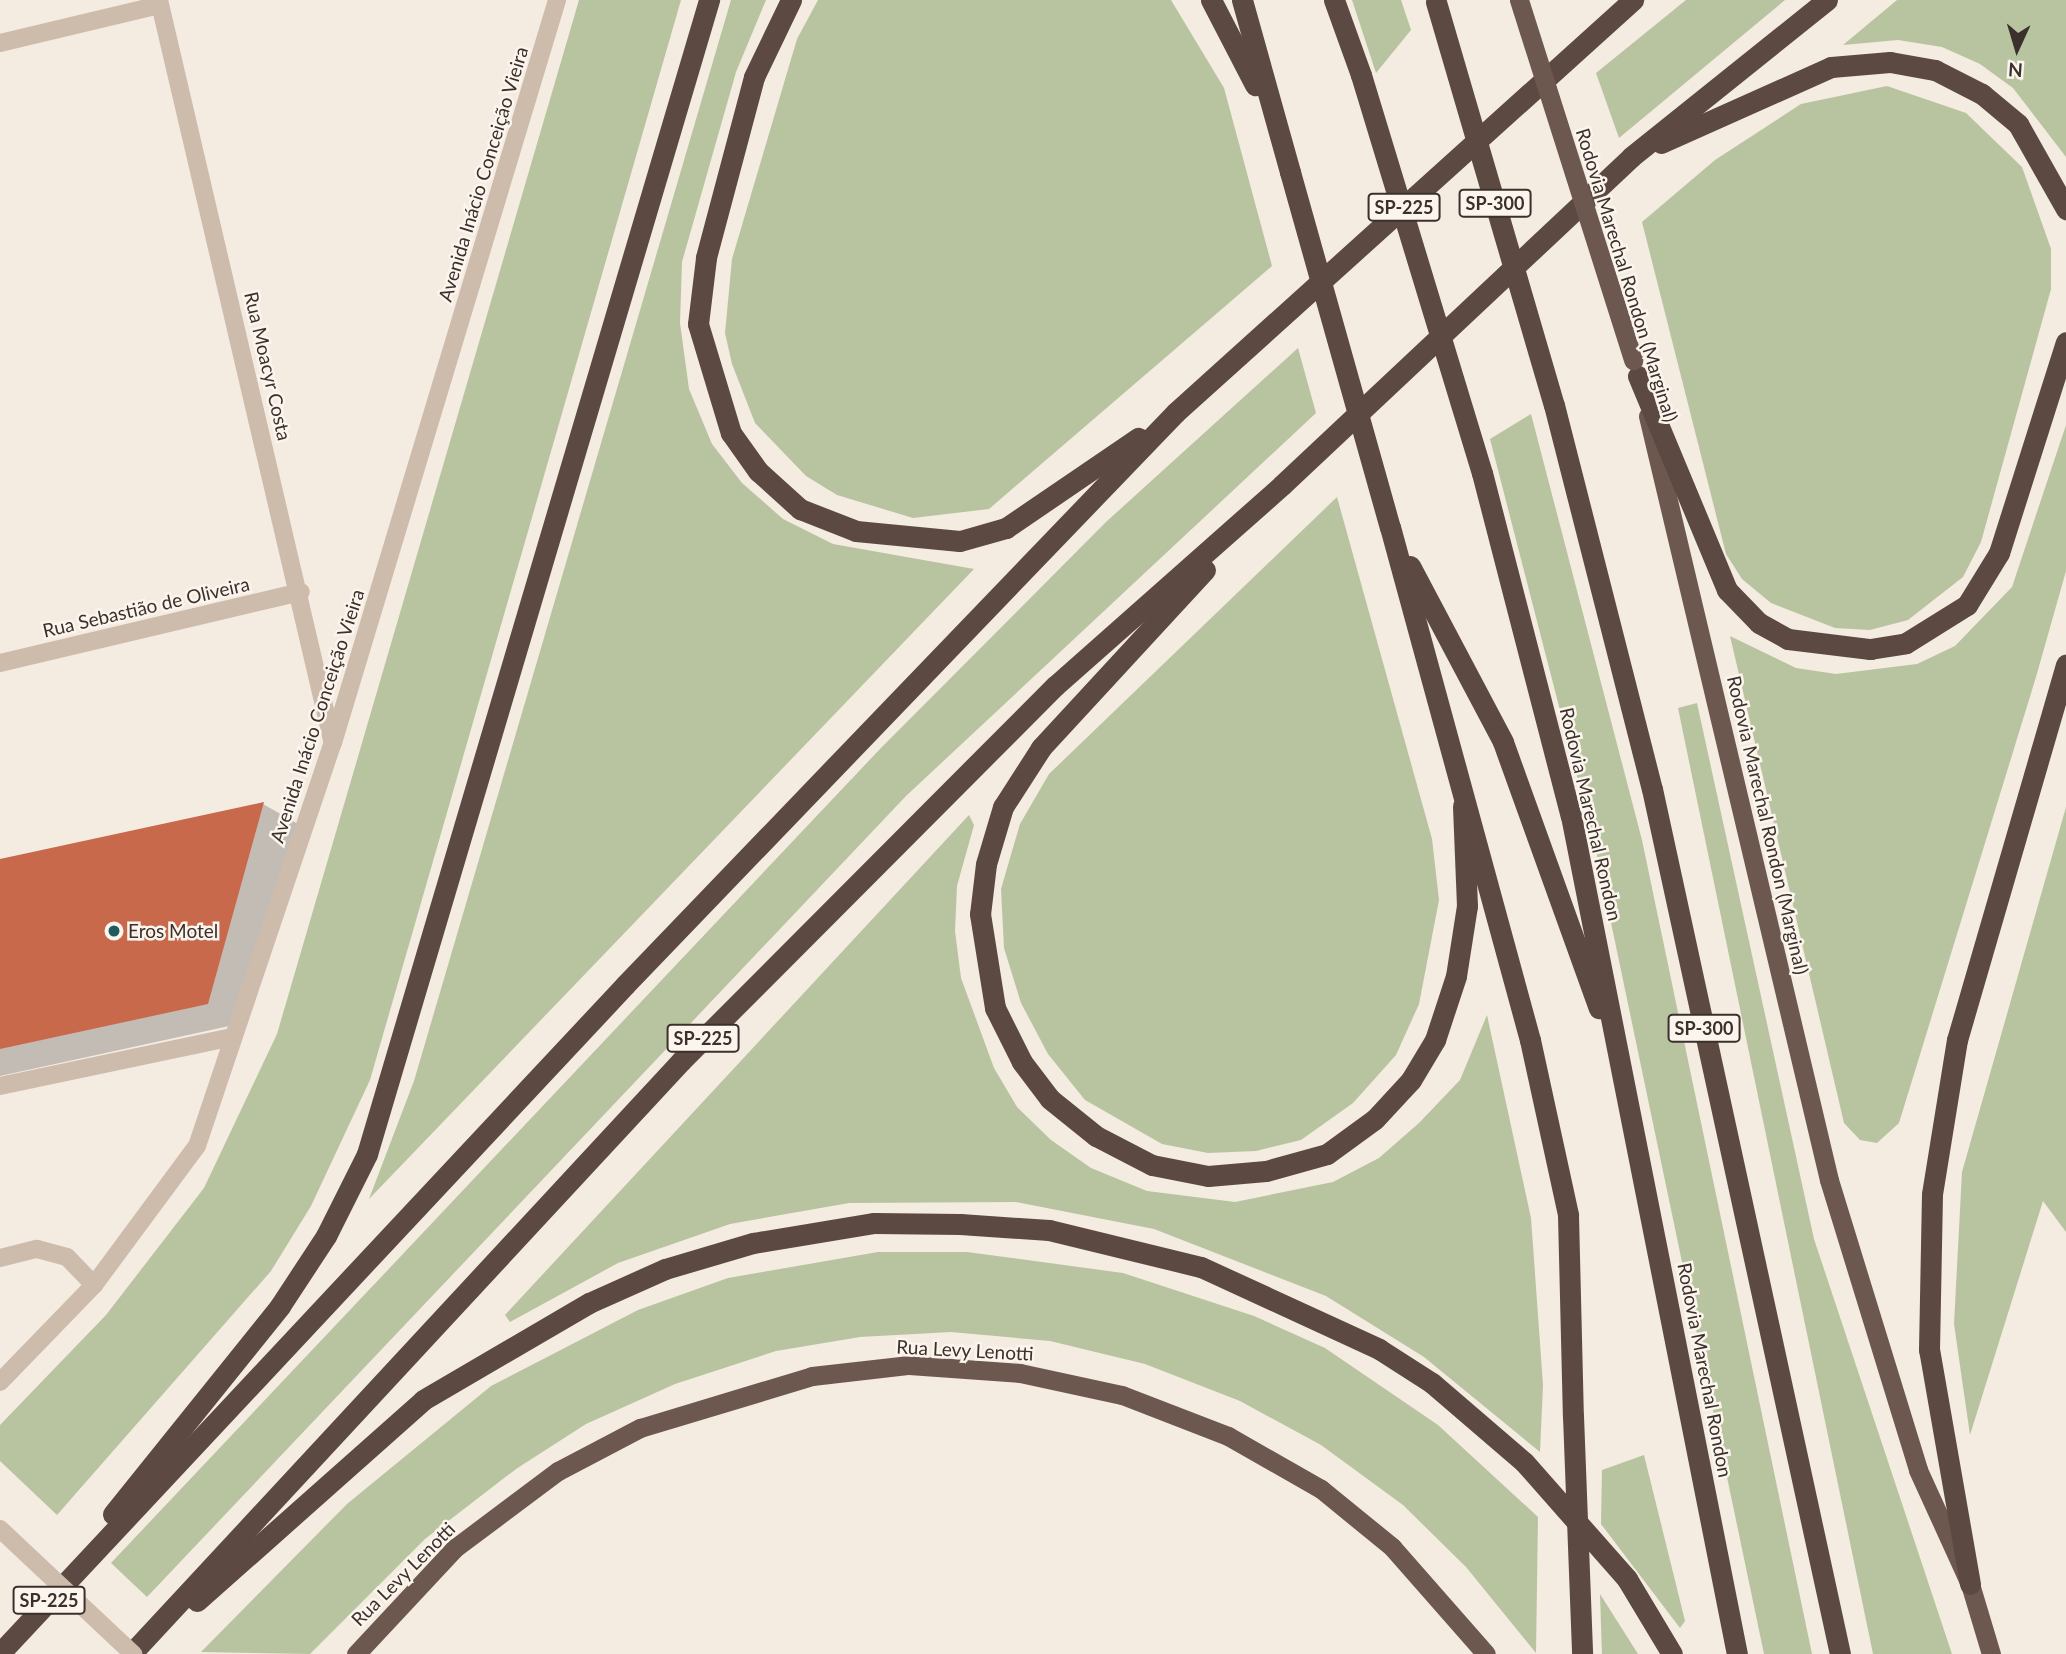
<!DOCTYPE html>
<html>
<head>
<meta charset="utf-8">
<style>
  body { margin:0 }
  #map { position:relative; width:2066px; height:1654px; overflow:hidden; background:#f4ebe1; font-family:Lato,sans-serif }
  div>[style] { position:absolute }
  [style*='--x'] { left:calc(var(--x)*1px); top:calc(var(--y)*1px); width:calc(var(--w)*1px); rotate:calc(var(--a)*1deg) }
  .green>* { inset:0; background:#b8c4a0 }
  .shadow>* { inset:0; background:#0003 }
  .building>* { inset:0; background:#c8694b }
  .minor>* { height:18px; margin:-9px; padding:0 9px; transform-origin:9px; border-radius:9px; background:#cdbbac }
  .trunk>* { height:19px; margin:-9.5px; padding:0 9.5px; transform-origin:9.5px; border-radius:9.5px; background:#6c584f }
  .motorway>* { height:21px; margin:-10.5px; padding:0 10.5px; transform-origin:10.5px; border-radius:10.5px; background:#5c4a42 }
  .minor-bridge>* { height:18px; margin:-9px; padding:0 9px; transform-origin:9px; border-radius:9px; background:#cdbbac }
  .trunk-bridge>* { height:19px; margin:-9.5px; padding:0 9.5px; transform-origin:9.5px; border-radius:9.5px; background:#6c584f }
  .motorway-bridge>* { height:21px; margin:-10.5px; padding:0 10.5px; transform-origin:10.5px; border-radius:10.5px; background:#5c4a42 }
  .dots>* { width:19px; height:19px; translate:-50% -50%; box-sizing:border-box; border:4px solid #fbf5ee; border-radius:50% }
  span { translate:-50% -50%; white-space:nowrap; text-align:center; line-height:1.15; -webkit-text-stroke:5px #fbf5ee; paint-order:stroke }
  .shield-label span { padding:2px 5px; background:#fbf5ee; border:2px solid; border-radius:5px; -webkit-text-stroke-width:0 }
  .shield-label { font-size:18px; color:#3b302b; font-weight:700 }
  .street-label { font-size:19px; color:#3b302b }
  .poi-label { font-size:19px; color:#3b302b }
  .left { translate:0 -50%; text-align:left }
  .north { position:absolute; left:1982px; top:14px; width:70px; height:70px; -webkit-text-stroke:5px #fbf5ee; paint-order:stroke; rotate:184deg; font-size:19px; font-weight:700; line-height:28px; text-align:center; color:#3b302b }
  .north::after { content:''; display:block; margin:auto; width:24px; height:32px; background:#3b302b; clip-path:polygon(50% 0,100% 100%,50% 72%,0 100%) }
</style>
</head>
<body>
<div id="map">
  <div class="green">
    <i style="clip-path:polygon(579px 0,681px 0,370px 1080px,311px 1206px,271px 1271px,57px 1515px,0 1461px,0 1425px,106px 1315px,204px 1188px,277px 1034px)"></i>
    <i style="clip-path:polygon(731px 0,766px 0,736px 72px,682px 262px,680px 323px,689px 389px,712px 444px,742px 483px,783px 519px,833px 544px,974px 569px,369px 1199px,414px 1081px)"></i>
    <i style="clip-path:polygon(818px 0,1171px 0,1224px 88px,1272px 266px,989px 509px,913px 518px,837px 495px,806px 476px,755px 423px,732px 364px,725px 333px,732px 259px,797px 39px)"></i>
    <i style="clip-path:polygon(1352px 0,1401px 0,1411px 30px,1376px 73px)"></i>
    <i style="clip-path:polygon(1686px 0,1785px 0,1619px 138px,1596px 73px)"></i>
    <i style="clip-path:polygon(1897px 0,2066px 0,2066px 157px,2013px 88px,1980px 64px,1942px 47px,1898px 40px,1843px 45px)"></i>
    <i style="clip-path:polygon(1887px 86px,1966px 113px,2022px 167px,2051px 249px,2051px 289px,1981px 542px,1963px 577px,1908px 620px,1870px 630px,1835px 628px,1771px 603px,1742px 579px,1726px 554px,1642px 222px,1715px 160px,1801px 104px)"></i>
    <i style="clip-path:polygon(1298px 348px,1316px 413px,906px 796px,147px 1597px,111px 1563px,879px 750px,1106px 522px)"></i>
    <i style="clip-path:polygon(1531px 414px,1642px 840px,1812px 1654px,1764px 1654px,1595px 846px,1490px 439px)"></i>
    <i style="clip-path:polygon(2066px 425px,2066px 571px,2036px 677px,1899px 1123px,1877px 1143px,1860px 1140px,1844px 1123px,1730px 636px,1796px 668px,1836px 674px,1917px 664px,1955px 646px,2012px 587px)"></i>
    <i style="clip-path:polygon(1337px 497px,1432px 839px,1439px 900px,1419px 1004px,1396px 1055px,1353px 1103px,1301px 1140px,1256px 1151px,1208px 1153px,1162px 1144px,1085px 1100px,1048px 1054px,1021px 1003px,1004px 948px,1001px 889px,1020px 824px,1049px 774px)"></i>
    <i style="clip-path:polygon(1697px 703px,1814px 1239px,1952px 1654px,1873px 1654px,1678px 708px)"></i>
    <i style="clip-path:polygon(2066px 807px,2066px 1232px,2043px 1201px,1970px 1435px,1954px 1324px,1962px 1172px)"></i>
    <i style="clip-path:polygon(969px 815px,974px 825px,957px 886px,955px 931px,961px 978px,994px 1068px,1017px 1107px,1051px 1140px,1091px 1168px,1147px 1191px,1235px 1202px,1333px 1182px,1379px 1158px,1419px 1123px,1460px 1080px,1487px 1015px,1531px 1218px,1543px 1385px,1540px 1452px,1424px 1357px,1326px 1296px,1154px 1229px,1016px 1202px,849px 1203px,730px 1224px,618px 1263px,510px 1322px,505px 1315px)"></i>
    <i style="clip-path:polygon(878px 1252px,967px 1252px,1123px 1273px,1254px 1316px,1325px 1348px,1438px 1425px,1538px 1517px,1536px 1653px,1466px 1567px,1403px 1505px,1321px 1445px,1240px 1401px,1145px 1364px,1050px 1341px,951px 1332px,860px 1337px,776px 1351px,675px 1384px,586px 1424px,516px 1469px,425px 1539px,310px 1654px,201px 1652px,347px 1504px,491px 1386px,638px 1310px,728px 1278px)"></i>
    <i style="clip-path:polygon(1644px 1455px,1685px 1621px,1680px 1628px,1601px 1524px,1602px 1470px)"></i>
    <i style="clip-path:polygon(1600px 1594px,1638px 1654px,1602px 1654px)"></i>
  </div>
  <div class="shadow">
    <i style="clip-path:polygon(263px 804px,298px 824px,243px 1023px,0 1076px,0 861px)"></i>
  </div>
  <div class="building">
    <i style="clip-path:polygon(264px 802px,208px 1004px,0 1049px,0 859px)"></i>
  </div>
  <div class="minor">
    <i style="--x:159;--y:0;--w:760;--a:76.84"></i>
    <i style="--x:0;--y:43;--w:164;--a:-13.4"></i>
    <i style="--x:0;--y:663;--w:309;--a:-13.3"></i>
    <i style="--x:0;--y:1086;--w:237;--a:-11.9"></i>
    <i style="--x:0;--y:1258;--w:38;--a:-14"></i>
    <i style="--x:37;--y:1249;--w:31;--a:15"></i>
    <i style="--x:67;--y:1257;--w:39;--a:46"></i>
    <i style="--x:0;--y:1382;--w:135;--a:-45.9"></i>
    <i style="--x:94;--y:1285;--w:173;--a:-53.5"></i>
    <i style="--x:197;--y:1146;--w:425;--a:-71.4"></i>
    <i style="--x:333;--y:743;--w:776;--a:-73.22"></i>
  </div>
  <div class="trunk">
    <i style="--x:1648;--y:416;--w:785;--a:76.67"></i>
    <i style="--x:1829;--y:1180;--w:303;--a:72.9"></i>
    <i style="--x:1918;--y:1470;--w:125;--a:65.5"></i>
    <i style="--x:1970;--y:1584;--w:73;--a:73.3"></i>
    <i style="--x:356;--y:1654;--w:145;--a:-47"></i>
    <i style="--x:455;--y:1548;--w:129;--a:-36.8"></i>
    <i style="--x:558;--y:1471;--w:93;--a:-27.7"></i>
    <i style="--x:640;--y:1428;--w:180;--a:-16.8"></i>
    <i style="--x:812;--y:1376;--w:98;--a:-6.5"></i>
    <i style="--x:909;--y:1365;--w:111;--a:4.1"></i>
    <i style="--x:1020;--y:1373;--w:104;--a:12.2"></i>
    <i style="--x:1122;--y:1395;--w:114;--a:21.1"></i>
    <i style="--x:1228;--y:1436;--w:107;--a:29.7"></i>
    <i style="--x:1321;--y:1489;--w:92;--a:39.2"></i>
    <i style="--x:1392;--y:1547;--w:142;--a:48.7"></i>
  </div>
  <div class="motorway">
    <i style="--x:791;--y:0;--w:85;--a:115.7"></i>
    <i style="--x:754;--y:77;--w:187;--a:104.9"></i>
    <i style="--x:706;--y:258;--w:66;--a:96.9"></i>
    <i style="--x:698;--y:324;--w:114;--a:73.2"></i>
    <i style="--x:731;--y:433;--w:47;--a:54.6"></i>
    <i style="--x:758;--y:471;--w:57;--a:42.1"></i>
    <i style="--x:800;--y:509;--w:60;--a:21.4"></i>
    <i style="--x:856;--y:531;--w:104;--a:5.5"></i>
    <i style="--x:960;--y:541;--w:48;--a:-15.8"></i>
    <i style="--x:1006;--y:528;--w:160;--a:-34.3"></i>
    <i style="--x:1211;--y:0;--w:96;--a:62.6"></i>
    <i style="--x:1242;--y:0;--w:179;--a:74.4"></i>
    <i style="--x:1334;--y:0;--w:80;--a:70.2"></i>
    <i style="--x:1661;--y:143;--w:186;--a:-24.1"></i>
    <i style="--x:1831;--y:67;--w:59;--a:-4.8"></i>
    <i style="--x:1890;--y:62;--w:46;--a:10.1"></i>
    <i style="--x:1935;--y:70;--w:53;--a:27.1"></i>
    <i style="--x:1982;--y:94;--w:47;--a:39.8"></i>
    <i style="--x:2018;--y:124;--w:98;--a:60.5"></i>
    <i style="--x:1638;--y:376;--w:232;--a:67.4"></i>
    <i style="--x:1727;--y:590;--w:46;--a:45.9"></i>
    <i style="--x:1759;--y:623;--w:33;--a:29"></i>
    <i style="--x:1788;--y:639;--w:83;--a:7"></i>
    <i style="--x:1870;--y:649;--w:36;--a:-9"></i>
    <i style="--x:1906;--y:643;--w:72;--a:-31.9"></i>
    <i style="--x:1967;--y:605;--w:61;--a:-58.4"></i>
    <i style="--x:1999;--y:553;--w:221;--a:-72.4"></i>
    <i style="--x:1554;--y:405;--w:396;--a:75.7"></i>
    <i style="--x:1652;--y:789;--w:885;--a:77.74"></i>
    <i style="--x:1482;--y:473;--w:354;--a:75.5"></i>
    <i style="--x:1571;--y:816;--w:854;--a:78.8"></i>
    <i style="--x:1390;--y:527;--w:532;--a:74.74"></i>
    <i style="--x:1530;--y:1040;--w:179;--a:77.7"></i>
    <i style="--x:1568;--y:1215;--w:201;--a:88.6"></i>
    <i style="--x:1410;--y:566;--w:199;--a:62.1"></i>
    <i style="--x:1503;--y:742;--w:283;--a:70.2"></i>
    <i style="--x:1205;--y:570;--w:242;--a:132.7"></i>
    <i style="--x:1041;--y:748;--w:70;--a:122.8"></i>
    <i style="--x:1003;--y:807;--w:59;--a:106.6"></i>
    <i style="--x:986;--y:864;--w:50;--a:96.8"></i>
    <i style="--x:980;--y:914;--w:95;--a:80.9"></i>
    <i style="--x:995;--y:1008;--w:60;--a:63.4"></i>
    <i style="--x:1022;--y:1062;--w:46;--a:52.9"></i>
    <i style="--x:1050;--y:1099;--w:59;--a:38.8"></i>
    <i style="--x:1096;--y:1136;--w:63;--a:27.4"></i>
    <i style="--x:1152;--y:1165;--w:57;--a:11.1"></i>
    <i style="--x:1208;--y:1176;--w:58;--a:-4.9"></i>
    <i style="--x:1266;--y:1171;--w:63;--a:-15.6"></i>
    <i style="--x:1327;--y:1154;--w:59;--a:-36.1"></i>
    <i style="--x:1375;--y:1119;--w:53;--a:-47.3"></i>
    <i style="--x:1411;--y:1080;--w:47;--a:-59"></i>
    <i style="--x:1435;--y:1040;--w:67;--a:-71.8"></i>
    <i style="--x:1456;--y:976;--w:71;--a:-81.1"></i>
    <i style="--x:1467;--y:906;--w:100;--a:-92.3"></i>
    <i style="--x:113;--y:1514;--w:267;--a:-51.2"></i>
    <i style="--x:280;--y:1306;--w:84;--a:-56.7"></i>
    <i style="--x:326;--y:1236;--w:92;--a:-63.4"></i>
    <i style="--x:367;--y:1154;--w:1204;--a:-73.49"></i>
    <i style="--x:1970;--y:1584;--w:238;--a:-99.9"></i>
    <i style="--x:1929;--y:1350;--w:156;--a:-88.9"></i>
    <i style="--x:1932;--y:1194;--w:156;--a:-80.8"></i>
    <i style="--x:1957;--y:1040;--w:391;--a:-73.8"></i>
    <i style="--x:197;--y:1601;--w:302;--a:-41.6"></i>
    <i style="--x:423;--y:1400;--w:192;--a:-30.3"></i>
    <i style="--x:589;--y:1303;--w:83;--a:-24.1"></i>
    <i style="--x:665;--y:1269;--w:92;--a:-16.5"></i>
    <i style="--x:753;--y:1243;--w:123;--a:-9.4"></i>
    <i style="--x:874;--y:1223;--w:86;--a:0.7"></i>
    <i style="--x:960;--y:1224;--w:89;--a:3.9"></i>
    <i style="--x:1049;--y:1230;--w:156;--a:13.7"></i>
    <i style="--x:1201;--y:1267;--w:196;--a:24.7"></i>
    <i style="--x:1379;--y:1349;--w:63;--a:32.7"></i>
    <i style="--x:1432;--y:1383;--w:121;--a:40.7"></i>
    <i style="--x:1524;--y:1462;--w:156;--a:48.6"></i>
    <i style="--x:1627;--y:1579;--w:87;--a:59"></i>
    <i style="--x:0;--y:1653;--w:915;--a:-46.9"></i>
    <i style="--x:625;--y:985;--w:794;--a:-46.12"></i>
    <i style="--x:1175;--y:413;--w:617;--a:-42.04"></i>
    <i style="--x:131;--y:1654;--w:809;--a:-47.15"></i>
    <i style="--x:681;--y:1061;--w:530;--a:-45.08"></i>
    <i style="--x:1055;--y:686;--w:303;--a:-41.5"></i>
    <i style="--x:1282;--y:485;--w:479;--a:-43.2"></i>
    <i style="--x:1631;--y:157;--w:251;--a:-38.7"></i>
  </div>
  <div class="minor-bridge">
    <i style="--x:0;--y:1529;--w:183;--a:43.2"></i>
  </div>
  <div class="trunk-bridge">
    <i style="--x:1519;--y:0;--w:378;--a:72.4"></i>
  </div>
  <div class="motorway-bridge">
    <i style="--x:1436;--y:2;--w:420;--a:73.7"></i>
    <i style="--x:1361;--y:75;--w:416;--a:73.1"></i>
    <i style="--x:1290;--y:172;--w:369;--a:74.3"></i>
    <i style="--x:1573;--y:1416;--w:238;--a:87.8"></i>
  </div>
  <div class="dots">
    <i style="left:114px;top:931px;background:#1f5a5e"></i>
  </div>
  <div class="shield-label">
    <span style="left:1495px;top:203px">SP-300</span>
    <span style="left:1404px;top:207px">SP-225</span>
    <span style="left:1704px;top:1028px">SP-300</span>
    <span style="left:703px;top:1038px">SP-225</span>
    <span style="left:49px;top:1600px">SP-225</span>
  </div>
  <div class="street-label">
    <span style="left:483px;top:174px;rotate:-73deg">Avenida Inácio Conceição Vieira</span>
    <span style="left:1627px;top:275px;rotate:73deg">Rodovia Marechal Rondon (Marginal)</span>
    <span style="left:268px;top:366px;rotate:77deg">Rua Moacyr Costa</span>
    <span style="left:146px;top:607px;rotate:-13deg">Rua Sebastião de Oliveira</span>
    <span style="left:317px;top:716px;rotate:-72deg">Avenida Inácio Conceição Vieira</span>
    <span style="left:1591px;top:814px;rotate:77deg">Rodovia Marechal Rondon</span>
    <span style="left:1768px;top:825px;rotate:77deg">Rodovia Marechal Rondon (Marginal)</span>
    <span style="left:965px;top:1350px;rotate:3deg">Rua Levy Lenotti</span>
    <span style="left:1705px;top:1370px;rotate:79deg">Rodovia Marechal Rondon</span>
    <span style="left:403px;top:1574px;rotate:-45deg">Rua Levy Lenotti</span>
  </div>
  <div class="poi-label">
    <span class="left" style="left:128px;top:931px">Eros Motel</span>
  </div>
  <div class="north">N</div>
</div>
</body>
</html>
